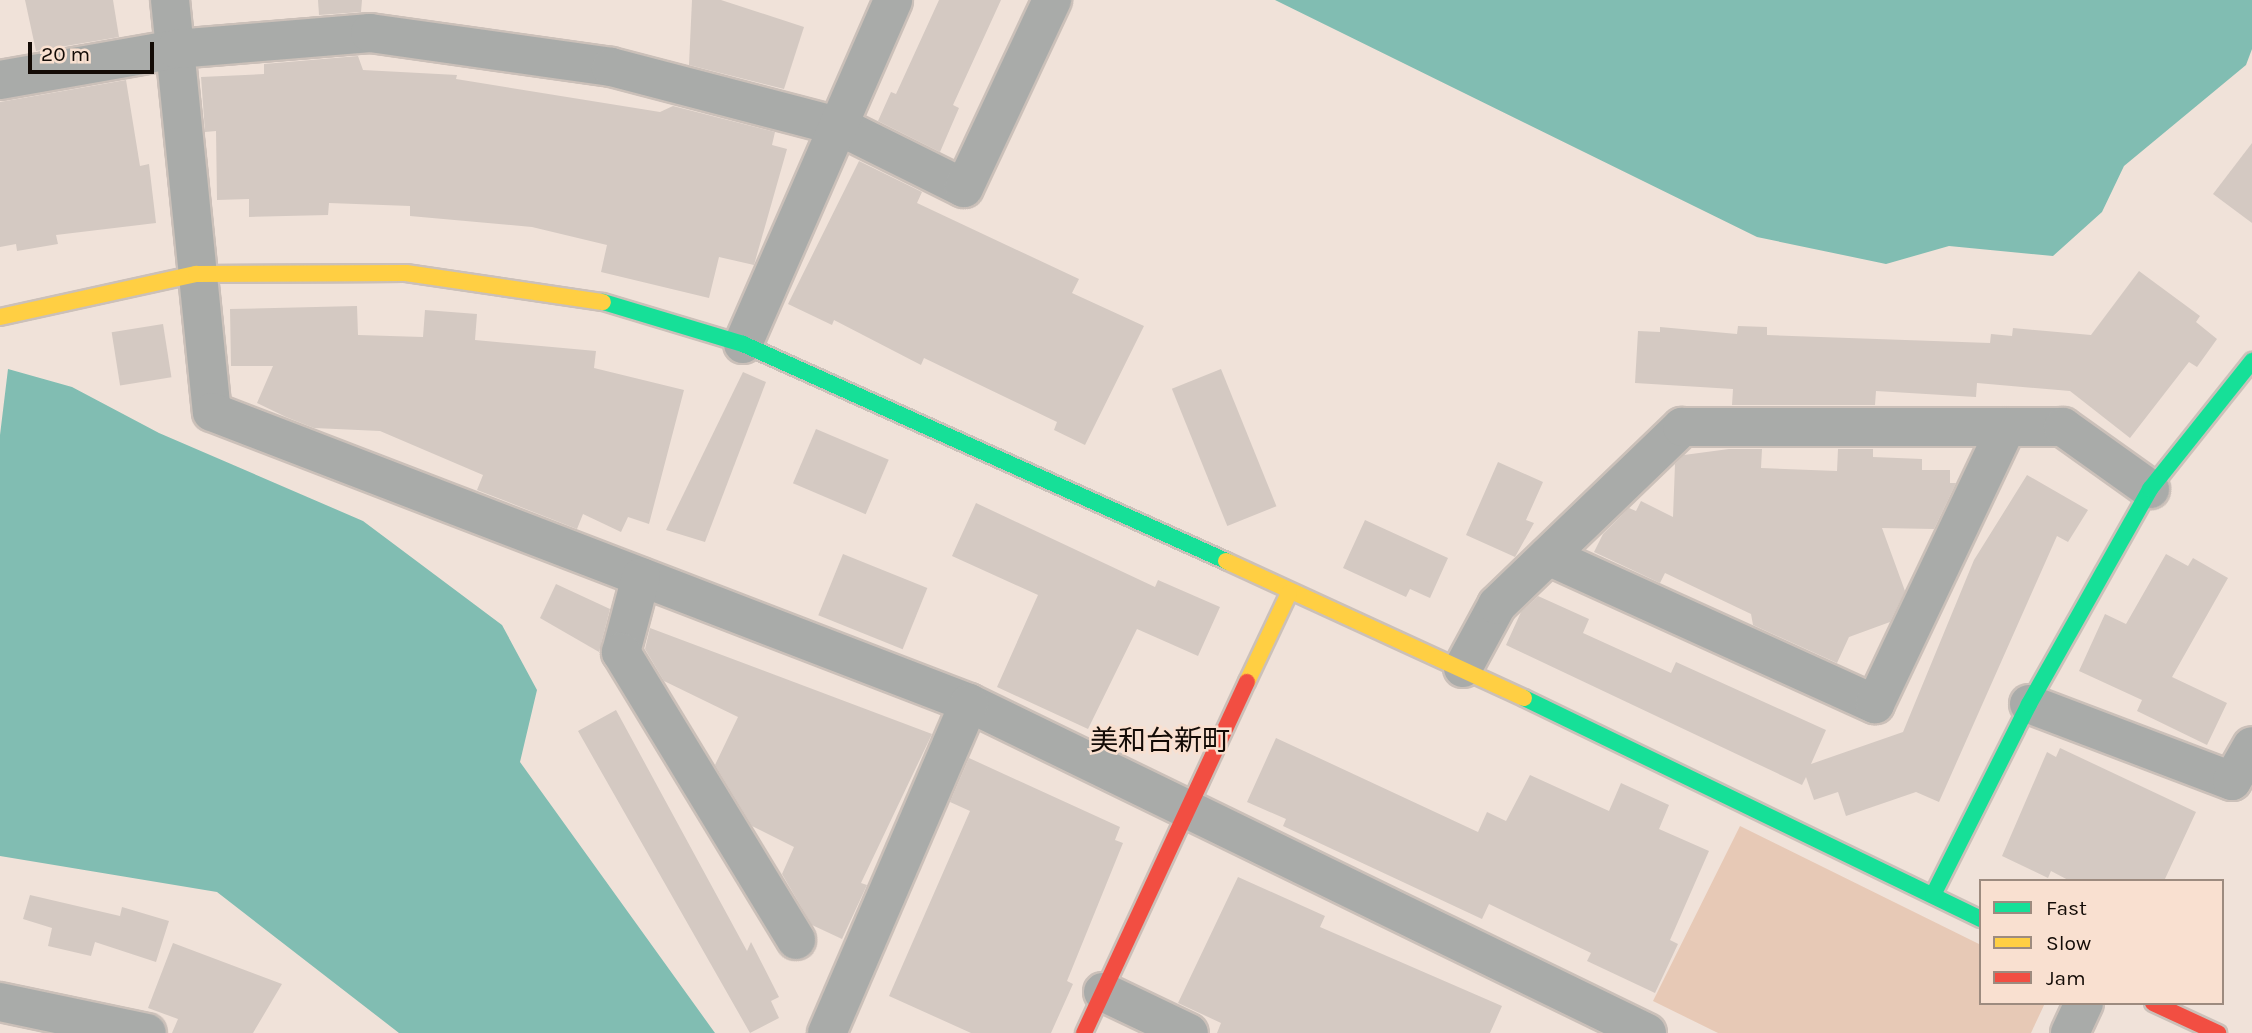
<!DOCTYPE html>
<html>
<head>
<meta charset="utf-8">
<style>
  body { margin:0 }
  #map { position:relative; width:2252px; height:1033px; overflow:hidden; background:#f0e2d9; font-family:Karla,"Noto Sans JP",sans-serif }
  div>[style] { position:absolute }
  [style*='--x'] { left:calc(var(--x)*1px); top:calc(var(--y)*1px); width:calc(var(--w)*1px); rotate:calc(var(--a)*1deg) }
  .green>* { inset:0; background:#e7c9b6 }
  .water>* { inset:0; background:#81bdb2 }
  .building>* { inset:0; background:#d4c9c2; transform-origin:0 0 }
  .roads { filter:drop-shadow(2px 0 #cbc0b9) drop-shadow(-2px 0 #cbc0b9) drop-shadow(0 2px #cbc0b9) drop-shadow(0 -2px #cbc0b9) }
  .street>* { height:38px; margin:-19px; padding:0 19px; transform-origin:19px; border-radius:19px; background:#a9aba9 }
  .fast>* { height:16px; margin:-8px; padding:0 8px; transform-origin:8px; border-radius:8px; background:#16e098 }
  .slow>* { height:16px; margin:-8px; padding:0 8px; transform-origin:8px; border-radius:8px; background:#ffcf43 }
  .jam>* { height:16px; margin:-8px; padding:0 8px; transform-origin:8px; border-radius:8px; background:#f24e42 }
  span { translate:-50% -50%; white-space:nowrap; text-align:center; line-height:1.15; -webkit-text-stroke:5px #f9e0d0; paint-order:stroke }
  .quarter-label { font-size:28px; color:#130b06 }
  .legend { position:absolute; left:1979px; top:879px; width:245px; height:126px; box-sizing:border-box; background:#f9e0d0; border:2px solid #9d8b7f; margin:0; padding:9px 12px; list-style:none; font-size:21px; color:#130b06 }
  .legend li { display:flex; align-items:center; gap:14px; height:35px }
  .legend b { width:35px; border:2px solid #9d8b7f }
  .scale { position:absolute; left:28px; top:42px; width:126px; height:32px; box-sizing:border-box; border:4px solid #130b06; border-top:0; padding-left:9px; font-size:21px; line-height:24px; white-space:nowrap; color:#130b06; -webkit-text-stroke:5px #f9e0d0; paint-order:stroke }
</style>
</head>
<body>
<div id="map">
  <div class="green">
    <i style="clip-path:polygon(1740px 826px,1981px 945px,1981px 1003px,2045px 1003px,2031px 1033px,1718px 1033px,1653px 1001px)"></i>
  </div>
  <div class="water">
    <i style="clip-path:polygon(1275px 0,2252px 0,2252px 49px,2246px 65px,2124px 166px,2102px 212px,2053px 256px,1949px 246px,1886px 264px,1757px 237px)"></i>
    <i style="clip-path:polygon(8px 369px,72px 387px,159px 433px,363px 521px,502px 625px,537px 690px,520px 762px,715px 1033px,399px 1033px,217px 892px,0 856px,0 435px)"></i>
  </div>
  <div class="building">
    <i style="clip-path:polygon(25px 0,113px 0,119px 37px,36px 51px)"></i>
    <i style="clip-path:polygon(318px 0,362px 0,361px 12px,319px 15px)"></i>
    <i style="clip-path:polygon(692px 0,721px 0,804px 27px,784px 89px,689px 65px)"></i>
    <i style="clip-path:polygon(939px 0,1001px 0,953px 105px,959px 108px,940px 152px,878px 121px,891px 92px,896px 94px)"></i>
    <i style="clip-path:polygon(358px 56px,363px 70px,457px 75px,456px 79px,660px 112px,673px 106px,775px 132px,772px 145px,787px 149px,754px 265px,719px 257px,709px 298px,601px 272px,607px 245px,532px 227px,410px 216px,410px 206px,329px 203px,328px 215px,249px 217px,249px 199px,217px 200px,216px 131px,205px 132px,201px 77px,264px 74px,264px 64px)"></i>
    <i style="clip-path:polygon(126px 80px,140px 166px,149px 164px,156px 223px,56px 235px,58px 244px,17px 251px,16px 244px,0 247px,0 102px)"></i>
    <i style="clip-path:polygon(2252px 143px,2252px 223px,2213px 194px)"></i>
    <i style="clip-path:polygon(859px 161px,922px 192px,917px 203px,1079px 279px,1072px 293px,1144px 326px,1085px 445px,1054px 430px,1057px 422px,924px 358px,921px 365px,834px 320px,832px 325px,788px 304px)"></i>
    <i style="clip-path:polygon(2139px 271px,2200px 316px,2196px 322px,2217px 339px,2197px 367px,2189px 362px,2130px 438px,2070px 391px,1977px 383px,1976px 397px,1876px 391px,1875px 405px,1732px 405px,1733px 389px,1635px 383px,1638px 331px,1660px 332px,1660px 327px,1737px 334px,1738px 326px,1767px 327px,1767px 335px,1990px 343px,1991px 334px,2012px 336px,2013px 328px,2091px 335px)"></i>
    <i style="clip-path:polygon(357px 306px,358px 335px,423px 337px,425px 310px,477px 314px,475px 340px,596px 351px,594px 368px,684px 390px,649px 524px,628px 517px,621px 532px,583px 514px,577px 529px,477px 490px,483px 475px,380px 431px,314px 428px,286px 417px,257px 403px,273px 366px,231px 366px,230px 309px)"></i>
    <i style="left:163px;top:324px;width:54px;height:52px;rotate:81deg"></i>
    <i style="left:1221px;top:369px;width:148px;height:53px;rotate:68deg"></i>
    <i style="clip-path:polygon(743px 372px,766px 382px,705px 542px,666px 530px)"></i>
    <i style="left:816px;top:429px;width:79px;height:59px;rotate:23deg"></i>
    <i style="clip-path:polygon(1729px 449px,1762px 449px,1761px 468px,1837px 471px,1838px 449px,1873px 449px,1873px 457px,1922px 459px,1922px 470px,1950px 470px,1950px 483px,1956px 483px,1934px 529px,1882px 528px,1905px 591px,1890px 622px,1849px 637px,1837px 663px,1753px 625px,1751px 614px,1665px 573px,1660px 583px,1594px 552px,1603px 534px,1629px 508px,1636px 511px,1641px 501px,1673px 517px,1675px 464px,1684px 455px)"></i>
    <i style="clip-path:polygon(1498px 462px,1543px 482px,1526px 520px,1534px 523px,1515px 557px,1466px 535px)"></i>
    <i style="clip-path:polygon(2027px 475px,2088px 510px,2068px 542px,2057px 536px,1939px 802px,1916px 792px,1846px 816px,1838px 792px,1814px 800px,1806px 777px,1802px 785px,1506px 645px,1521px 612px,1538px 596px,1589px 619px,1583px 633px,1671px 673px,1676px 662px,1826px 730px,1811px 764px,1903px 732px,1974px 560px)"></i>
    <i style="clip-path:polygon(976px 503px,1155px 587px,1158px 580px,1220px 607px,1198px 656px,1137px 629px,1088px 729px,997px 687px,1038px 595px,952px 556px)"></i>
    <i style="clip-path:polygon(1365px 520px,1448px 558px,1430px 598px,1410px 589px,1406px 597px,1343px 568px)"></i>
    <i style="left:843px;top:554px;width:91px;height:66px;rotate:22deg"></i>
    <i style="clip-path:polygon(2166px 554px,2188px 566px,2193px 558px,2228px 578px,2172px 677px,2227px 703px,2207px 745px,2137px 711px,2142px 700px,2079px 671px,2105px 614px,2126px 624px)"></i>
    <i style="clip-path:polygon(556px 584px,610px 609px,599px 652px,540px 618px)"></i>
    <i style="clip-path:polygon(650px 628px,932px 734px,861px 883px,867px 885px,842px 939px,812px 925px,782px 874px,794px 847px,752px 826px,715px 765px,738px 717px,664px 681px,645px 649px)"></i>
    <i style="clip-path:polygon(616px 710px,747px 951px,751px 942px,779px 997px,771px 1001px,779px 1018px,750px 1033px,578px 731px)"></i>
    <i style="clip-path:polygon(1276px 738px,1478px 832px,1487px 812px,1506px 821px,1530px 775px,1609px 811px,1621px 783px,1669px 805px,1659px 829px,1709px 851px,1670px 940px,1678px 944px,1655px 993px,1587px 961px,1591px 953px,1489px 904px,1482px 919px,1283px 826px,1286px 819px,1247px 802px)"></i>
    <i style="clip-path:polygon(2060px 748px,2196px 812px,2164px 881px,2070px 881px,2051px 871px,2048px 878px,2002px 856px,2047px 752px,2056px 757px)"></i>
    <i style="clip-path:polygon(969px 758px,1120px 827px,1115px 840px,1123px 843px,1067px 981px,1073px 984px,1051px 1033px,971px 1033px,889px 996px,970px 811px,950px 802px)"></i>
    <i style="clip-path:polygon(1238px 877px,1325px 916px,1320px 927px,1502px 1006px,1490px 1033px,1217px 1033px,1221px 1023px,1178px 1003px)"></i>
    <i style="clip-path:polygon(30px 895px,120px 916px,122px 907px,169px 921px,156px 962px,95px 942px,91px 956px,48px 946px,52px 928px,23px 919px)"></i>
    <i style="clip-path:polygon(173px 943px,282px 984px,253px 1033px,172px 1033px,178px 1019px,148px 1008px)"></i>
  </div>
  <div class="roads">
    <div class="street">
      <i style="--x:170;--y:0;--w:414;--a:84.2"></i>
      <i style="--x:212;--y:412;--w:811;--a:21.03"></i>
      <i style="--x:969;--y:703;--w:754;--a:25.95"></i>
      <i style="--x:0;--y:80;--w:179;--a:-10"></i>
      <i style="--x:176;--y:49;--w:195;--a:-4.7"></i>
      <i style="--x:370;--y:33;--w:243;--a:8"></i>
      <i style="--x:611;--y:67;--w:238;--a:14.6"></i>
      <i style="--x:841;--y:127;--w:137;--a:26.4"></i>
      <i style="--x:964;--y:188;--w:208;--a:-64.9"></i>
      <i style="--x:743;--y:344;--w:375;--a:-66.4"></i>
      <i style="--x:1548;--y:556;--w:359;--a:24.4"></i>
      <i style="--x:1875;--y:704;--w:306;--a:-64.6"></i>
      <i style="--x:641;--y:577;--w:78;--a:104.9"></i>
      <i style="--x:621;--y:652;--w:337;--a:58.7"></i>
      <i style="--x:1463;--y:668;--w:72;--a:-61.6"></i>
      <i style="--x:1497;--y:605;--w:257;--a:-43.9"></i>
      <i style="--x:1682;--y:427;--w:381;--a:0"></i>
      <i style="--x:2063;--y:427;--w:107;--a:35.5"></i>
      <i style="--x:2029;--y:704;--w:217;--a:20.8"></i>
      <i style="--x:2232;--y:781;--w:40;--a:-60.3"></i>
      <i style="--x:1103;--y:992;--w:95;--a:25.5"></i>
      <i style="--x:0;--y:1002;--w:150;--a:11.9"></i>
      <i style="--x:827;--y:1033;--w:359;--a:-66.7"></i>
      <i style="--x:2070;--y:1033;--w:33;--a:-65"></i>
    </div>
    <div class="fast">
      <i style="--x:603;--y:302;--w:146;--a:16.7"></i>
      <i style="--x:743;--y:344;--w:530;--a:24.19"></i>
      <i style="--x:1524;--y:698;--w:508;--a:25.81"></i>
      <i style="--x:1933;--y:895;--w:214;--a:-63.3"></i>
      <i style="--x:2029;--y:704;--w:247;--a:-60.6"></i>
      <i style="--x:2150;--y:489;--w:164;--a:-51.4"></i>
    </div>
    <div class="slow">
      <i style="--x:0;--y:317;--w:201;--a:-12.4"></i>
      <i style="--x:196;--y:274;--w:210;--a:-0.3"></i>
      <i style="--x:406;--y:273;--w:199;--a:8.4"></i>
      <i style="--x:1226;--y:561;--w:328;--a:24.7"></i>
      <i style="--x:1247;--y:682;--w:98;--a:-64.7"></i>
    </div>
    <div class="jam">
      <i style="--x:2153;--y:1003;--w:72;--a:24.8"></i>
      <i style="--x:1084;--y:1033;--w:387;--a:-65.1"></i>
    </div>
  </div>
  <div class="quarter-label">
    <span style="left:1160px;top:741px">美和台新町</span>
  </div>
  <ul class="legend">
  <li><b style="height:9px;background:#16e098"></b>Fast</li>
  <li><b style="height:9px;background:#ffcf43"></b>Slow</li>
  <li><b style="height:9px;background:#f24e42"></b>Jam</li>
  </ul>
  <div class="scale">20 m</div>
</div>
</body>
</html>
